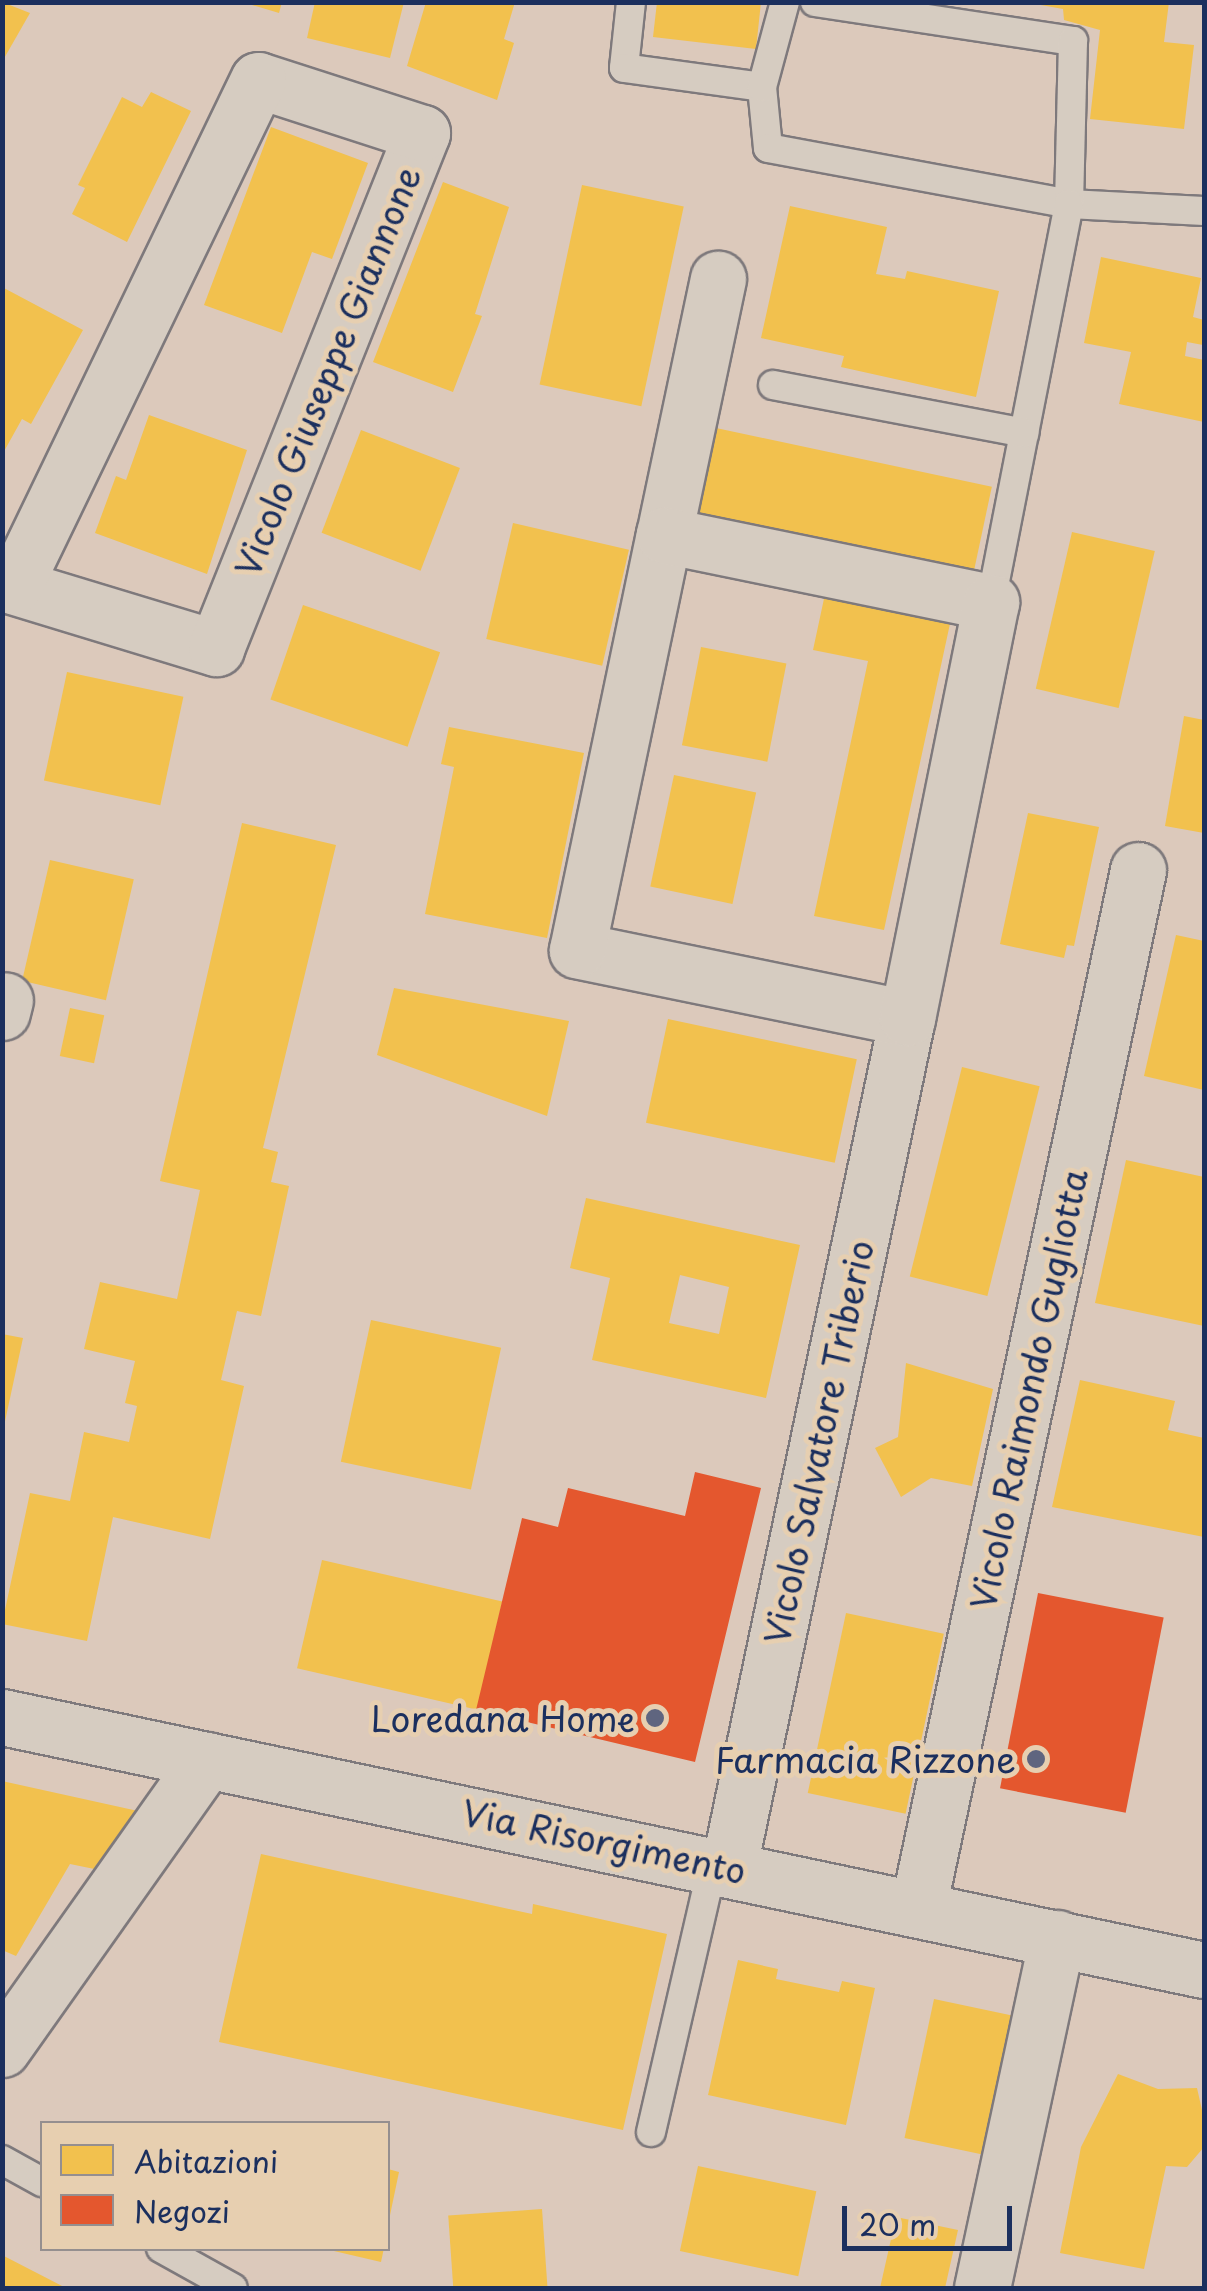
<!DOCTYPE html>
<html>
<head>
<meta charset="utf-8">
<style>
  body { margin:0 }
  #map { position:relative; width:1207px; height:2291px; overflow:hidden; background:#dcc9bb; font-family:"Playpen Sans",sans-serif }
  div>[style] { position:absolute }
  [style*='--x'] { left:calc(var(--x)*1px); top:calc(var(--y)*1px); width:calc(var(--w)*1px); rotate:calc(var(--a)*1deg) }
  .homes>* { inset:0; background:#f2c14e; transform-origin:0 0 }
  .shops>* { inset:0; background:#e4572e; transform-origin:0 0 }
  .roads { filter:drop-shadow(2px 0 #7e797c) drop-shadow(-2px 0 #7e797c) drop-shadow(0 2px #7e797c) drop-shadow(0 -2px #7e797c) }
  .service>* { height:28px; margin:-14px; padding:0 14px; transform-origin:14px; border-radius:14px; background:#d6ccc1 }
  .minor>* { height:55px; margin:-27.5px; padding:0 27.5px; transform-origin:27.5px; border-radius:27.5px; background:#d6ccc1 }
  .tertiary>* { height:55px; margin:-27.5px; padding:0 27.5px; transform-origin:27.5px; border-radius:27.5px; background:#d6ccc1 }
  .dots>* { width:28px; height:28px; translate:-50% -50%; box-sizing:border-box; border:5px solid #e7cfb0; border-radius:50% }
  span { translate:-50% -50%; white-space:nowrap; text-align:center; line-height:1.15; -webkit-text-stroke:10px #e7cfb0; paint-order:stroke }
  .street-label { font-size:35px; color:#1b2f5e }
  .poi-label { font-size:35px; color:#1b2f5e }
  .right { translate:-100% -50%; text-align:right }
  .frame { position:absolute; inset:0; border:5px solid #1b2f5e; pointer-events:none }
  .legend { position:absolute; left:40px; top:2121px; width:350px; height:130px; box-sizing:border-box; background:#e7cfb0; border:2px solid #958f8f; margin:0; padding:12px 18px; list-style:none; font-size:30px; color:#1b2f5e }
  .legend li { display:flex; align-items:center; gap:20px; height:50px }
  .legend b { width:50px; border:2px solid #958f8f }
  .scale { position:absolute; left:842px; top:2206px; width:170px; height:45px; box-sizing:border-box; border:5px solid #1b2f5e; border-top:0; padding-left:12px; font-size:30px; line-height:35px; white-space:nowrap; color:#1b2f5e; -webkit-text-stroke:8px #e7cfb0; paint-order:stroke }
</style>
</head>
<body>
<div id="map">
  <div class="homes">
    <i style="clip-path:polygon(2px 2px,30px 13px,2px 62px)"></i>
    <i style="clip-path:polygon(242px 2px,282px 2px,279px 13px)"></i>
    <i style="clip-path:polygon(315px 2px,404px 2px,390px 58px,307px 38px)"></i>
    <i style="clip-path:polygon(426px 2px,515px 2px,504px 39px,514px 43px,497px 100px,407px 66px)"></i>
    <i style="clip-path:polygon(657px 2px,761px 2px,756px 49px,653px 37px)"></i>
    <i style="clip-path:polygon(1024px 2px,1169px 2px,1164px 42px,1194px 45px,1184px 129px,1090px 119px,1100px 30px,1064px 20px,1063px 9px)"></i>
    <i style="clip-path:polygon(151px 92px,191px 111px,127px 242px,72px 214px,85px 188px,78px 185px,122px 97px,142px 107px)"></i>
    <i style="clip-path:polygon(271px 127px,368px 163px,332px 259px,312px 252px,282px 333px,204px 305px)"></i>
    <i style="clip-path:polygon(443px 182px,509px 207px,475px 314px,482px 316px,453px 392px,373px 362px)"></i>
    <i style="left:582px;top:185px;width:104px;height:204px;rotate:12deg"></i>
    <i style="clip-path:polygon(790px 206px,887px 227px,876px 274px,905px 279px,907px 271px,999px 291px,976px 397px,841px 367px,844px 356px,761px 338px)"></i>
    <i style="clip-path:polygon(1101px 257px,1201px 278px,1193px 317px,1204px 320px,1203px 345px,1187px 342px,1185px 356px,1204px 360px,1204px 422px,1119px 404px,1131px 352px,1084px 343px)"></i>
    <i style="clip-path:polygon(2px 287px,83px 330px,31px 424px,22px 419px,2px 455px)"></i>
    <i style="clip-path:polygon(149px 415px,247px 450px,207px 574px,95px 533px,116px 476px,126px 480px)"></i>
    <i style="left:716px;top:428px;width:282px;height:91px;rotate:12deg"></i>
    <i style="left:361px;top:430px;width:106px;height:110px;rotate:21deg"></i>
    <i style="left:513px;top:523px;width:119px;height:119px;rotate:13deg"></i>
    <i style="left:1072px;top:532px;width:85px;height:161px;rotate:13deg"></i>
    <i style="clip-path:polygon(825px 594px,951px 619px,884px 930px,814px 916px,868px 661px,813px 650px)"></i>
    <i style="left:303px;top:605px;width:145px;height:100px;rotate:19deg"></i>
    <i style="left:701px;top:647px;width:87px;height:100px;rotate:11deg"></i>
    <i style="left:67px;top:672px;width:119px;height:111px;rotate:12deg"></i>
    <i style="clip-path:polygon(1184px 716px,1204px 720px,1204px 833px,1165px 826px)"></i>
    <i style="clip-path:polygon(449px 727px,584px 753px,547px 938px,425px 914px,454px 767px,441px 764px)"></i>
    <i style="left:674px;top:775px;width:84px;height:114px;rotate:12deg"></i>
    <i style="clip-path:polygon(1028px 813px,1099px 827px,1074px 946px,1067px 945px,1064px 958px,1000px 944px)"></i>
    <i style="clip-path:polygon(242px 823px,336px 845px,263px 1148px,278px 1152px,271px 1182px,289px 1186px,261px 1316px,237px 1311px,221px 1380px,244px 1386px,210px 1539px,113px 1517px,87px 1641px,2px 1624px,30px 1493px,70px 1501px,84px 1432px,129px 1442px,137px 1406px,125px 1403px,135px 1361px,84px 1349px,100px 1282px,177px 1299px,200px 1190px,160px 1181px)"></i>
    <i style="left:50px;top:860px;width:86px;height:124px;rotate:13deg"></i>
    <i style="clip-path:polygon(1176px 935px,1204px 941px,1204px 1090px,1144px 1076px)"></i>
    <i style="clip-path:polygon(394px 988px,569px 1021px,547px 1116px,377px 1055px)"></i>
    <i style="left:70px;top:1008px;width:35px;height:49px;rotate:12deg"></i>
    <i style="left:668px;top:1019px;width:193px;height:106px;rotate:12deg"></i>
    <i style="left:962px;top:1067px;width:80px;height:216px;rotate:14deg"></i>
    <i style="clip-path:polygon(1126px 1160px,1204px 1177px,1204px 1326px,1095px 1303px)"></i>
    <i style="clip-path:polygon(evenodd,586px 1198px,800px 1245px,766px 1398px,592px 1360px,610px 1278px,570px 1268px,586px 1198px,680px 1275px,729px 1287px,719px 1334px,669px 1323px,680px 1275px)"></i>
    <i style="left:371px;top:1320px;width:133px;height:145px;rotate:12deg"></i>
    <i style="clip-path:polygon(2px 1334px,23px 1338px,4px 1426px,2px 1426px)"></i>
    <i style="clip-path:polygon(906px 1363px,993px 1389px,972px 1486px,931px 1478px,901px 1497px,875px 1448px,898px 1437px)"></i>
    <i style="clip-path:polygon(1080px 1380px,1175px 1401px,1168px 1430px,1204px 1438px,1204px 1537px,1052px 1507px)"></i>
    <i style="left:322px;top:1560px;width:185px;height:111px;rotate:13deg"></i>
    <i style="left:846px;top:1613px;width:100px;height:184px;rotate:12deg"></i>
    <i style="clip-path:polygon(2px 1781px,138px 1811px,104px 1871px,70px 1864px,16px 1956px,2px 1950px)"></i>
    <i style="clip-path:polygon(261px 1854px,532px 1914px,533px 1904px,667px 1934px,623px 2130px,219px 2042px)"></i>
    <i style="clip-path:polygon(738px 1960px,778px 1969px,776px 1979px,839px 1992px,842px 1981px,875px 1988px,846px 2125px,708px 2095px)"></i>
    <i style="left:934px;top:1999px;width:87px;height:142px;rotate:12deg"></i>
    <i style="clip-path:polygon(1118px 2074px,1158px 2089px,1197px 2088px,1204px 2119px,1204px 2147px,1187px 2167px,1166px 2166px,1144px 2269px,1060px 2253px,1081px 2147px)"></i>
    <i style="left:698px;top:2166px;width:121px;height:87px;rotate:12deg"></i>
    <i style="clip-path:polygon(388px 2169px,399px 2172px,389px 2220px,388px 2220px)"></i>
    <i style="left:542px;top:2209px;width:79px;height:94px;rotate:86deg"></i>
    <i style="clip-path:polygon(896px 2217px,958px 2230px,945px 2288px,880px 2288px)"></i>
    <i style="clip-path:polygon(321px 2248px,384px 2248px,381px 2262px)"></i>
    <i style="clip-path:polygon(2px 2255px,66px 2288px,2px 2288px)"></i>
  </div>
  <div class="shops">
    <i style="clip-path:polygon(695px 1472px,761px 1488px,695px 1762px,476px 1710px,522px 1518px,558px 1527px,568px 1488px,685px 1516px)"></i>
    <i style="left:1038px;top:1593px;width:128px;height:199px;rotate:11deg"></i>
  </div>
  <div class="roads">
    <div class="service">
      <i style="--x:631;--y:2;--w:66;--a:96.1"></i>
      <i style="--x:624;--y:68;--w:139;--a:7.8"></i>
      <i style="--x:762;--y:87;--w:61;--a:84.4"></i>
      <i style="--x:768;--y:148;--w:306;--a:10.5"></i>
      <i style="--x:1069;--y:204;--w:135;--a:3"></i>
      <i style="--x:815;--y:2;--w:261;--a:8.6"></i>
      <i style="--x:1073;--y:41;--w:163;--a:91.4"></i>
      <i style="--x:1069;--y:204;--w:406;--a:101.1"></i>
      <i style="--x:762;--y:87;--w:88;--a:-74.9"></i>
      <i style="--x:773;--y:385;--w:256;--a:10.8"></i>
      <i style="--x:651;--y:2132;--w:276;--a:-77"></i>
      <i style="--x:2;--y:2160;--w:46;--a:28.8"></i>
      <i style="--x:161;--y:2248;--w:82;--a:29.1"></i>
    </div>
    <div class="minor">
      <i style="--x:664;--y:535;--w:262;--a:-78.1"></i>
      <i style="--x:2;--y:583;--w:224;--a:16.9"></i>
      <i style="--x:216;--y:648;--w:555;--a:-68.2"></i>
      <i style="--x:422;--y:133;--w:172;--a:-162.1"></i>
      <i style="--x:258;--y:80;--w:562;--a:115.74"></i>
      <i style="--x:2;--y:1012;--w:12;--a:-76"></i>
      <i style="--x:729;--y:1866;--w:866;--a:-78.15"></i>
      <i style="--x:907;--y:1018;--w:337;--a:-168.4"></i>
      <i style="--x:577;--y:950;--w:424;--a:-78.2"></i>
      <i style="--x:664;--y:535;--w:334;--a:11.6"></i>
      <i style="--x:991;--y:602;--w:424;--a:101.4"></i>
      <i style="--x:918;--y:1908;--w:1061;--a:-78.03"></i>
      <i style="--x:2;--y:2049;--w:354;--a:-54.7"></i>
      <i style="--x:982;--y:2288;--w:358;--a:-77.9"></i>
    </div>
    <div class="tertiary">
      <i style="--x:2;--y:1717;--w:1228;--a:11.89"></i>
    </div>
  </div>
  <div class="dots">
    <i style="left:655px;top:1718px;background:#5f657f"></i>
    <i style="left:1036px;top:1759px;background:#5f657f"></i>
  </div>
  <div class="street-label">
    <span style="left:327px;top:371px;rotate:-68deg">Vicolo Giuseppe Giannone</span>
    <span style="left:1028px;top:1389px;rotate:-78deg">Vicolo Raimondo Gugliotta</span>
    <span style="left:818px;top:1442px;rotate:-78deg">Vicolo Salvatore Triberio</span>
    <span style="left:604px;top:1841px;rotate:12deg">Via Risorgimento</span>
  </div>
  <div class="poi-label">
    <span class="right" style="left:635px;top:1718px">Loredana Home</span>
    <span class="right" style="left:1016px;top:1759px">Farmacia Rizzone</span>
  </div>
  <div class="frame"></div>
  <ul class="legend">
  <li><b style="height:28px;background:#f2c14e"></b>Abitazioni</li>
  <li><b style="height:28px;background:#e4572e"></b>Negozi</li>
  </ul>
  <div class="scale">20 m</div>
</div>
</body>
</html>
